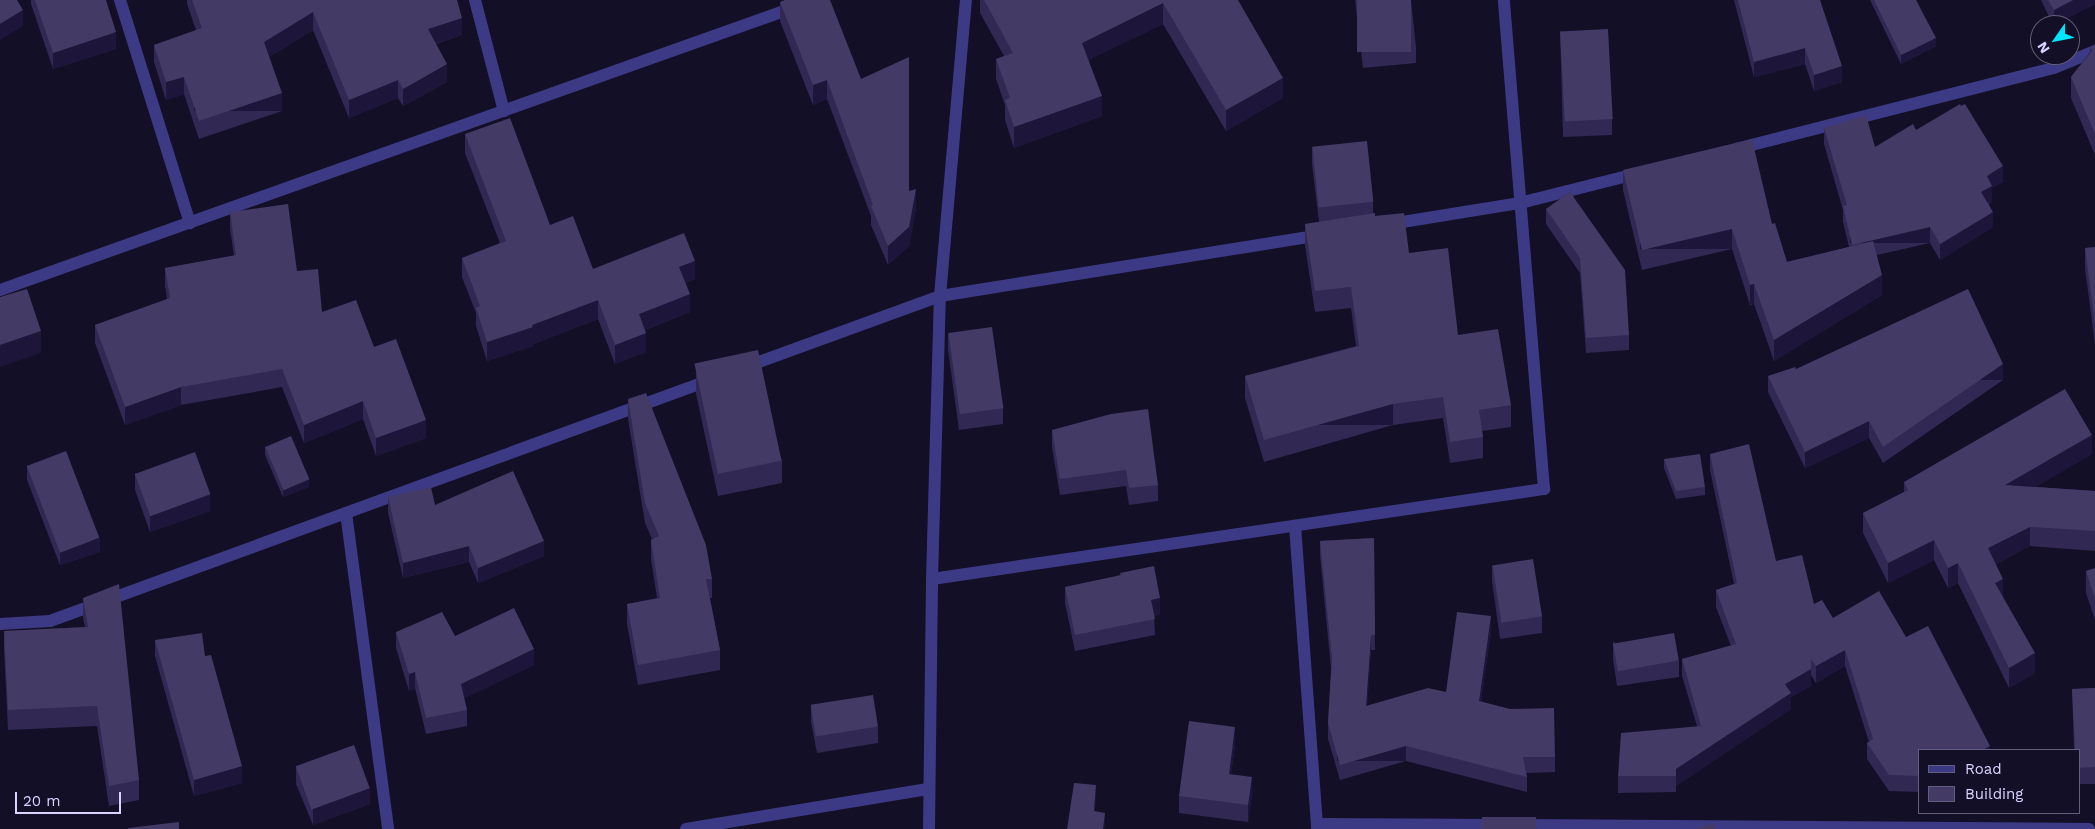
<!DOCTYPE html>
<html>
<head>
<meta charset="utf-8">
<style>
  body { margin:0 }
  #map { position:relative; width:2095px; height:829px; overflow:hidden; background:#130f26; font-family:"Work Sans",sans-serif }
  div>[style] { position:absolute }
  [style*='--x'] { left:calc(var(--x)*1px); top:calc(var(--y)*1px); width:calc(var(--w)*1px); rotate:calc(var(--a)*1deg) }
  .street>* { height:12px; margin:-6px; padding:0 6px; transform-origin:6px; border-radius:6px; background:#3d3a85 }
  .wall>* { inset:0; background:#312854 }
  .shaded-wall>* { inset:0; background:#1d163a; transform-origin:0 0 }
  .building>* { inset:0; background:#433a66; transform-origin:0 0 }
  span { translate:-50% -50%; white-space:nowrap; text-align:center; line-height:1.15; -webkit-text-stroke:4px #130f26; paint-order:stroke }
  .legend { position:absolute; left:1918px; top:749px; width:162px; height:65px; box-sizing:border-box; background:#130f26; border:1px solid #625e7d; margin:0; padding:6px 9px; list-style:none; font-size:15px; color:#d9d4ff }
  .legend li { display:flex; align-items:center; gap:10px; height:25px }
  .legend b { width:25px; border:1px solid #625e7d }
  .north { position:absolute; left:2030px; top:15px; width:50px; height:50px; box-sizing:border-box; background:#130f26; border:1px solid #625e7d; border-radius:50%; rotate:237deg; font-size:14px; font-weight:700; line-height:20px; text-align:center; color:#d9d4ff }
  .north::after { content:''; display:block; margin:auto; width:18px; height:22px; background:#00e5ff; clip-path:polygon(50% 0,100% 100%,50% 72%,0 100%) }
  .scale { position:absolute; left:15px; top:792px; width:106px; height:22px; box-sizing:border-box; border:2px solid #d9d4ff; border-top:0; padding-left:6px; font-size:15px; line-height:18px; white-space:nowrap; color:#d9d4ff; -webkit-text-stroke:4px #130f26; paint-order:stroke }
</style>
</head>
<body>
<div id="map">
  <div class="street">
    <i style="--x:120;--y:0;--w:234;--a:72.6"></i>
    <i style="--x:475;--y:0;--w:115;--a:75.4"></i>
    <i style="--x:1736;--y:149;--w:328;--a:-14.3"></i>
    <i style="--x:2054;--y:68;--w:44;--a:-22.5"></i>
    <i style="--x:1390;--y:224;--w:132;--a:-9.2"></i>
    <i style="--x:1520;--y:203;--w:123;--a:-14.1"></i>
    <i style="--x:0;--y:290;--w:865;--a:-19.59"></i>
    <i style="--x:745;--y:367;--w:208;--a:-20"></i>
    <i style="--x:940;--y:296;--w:385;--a:-9.1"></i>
    <i style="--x:346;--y:513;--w:319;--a:82.4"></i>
    <i style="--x:1295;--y:526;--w:304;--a:85.8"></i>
    <i style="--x:932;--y:579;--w:619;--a:-8.37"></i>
    <i style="--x:1544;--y:489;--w:491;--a:-94.7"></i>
    <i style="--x:0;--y:624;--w:50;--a:-3.4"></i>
    <i style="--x:50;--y:621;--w:703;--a:-20.06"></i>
    <i style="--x:1317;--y:824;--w:182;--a:0.3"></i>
    <i style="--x:1522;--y:825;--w:567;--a:0.4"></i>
    <i style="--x:686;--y:829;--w:245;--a:-9.4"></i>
    <i style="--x:929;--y:829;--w:250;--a:-89.3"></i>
    <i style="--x:932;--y:579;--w:283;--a:-88.4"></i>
    <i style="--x:940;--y:296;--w:297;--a:-85"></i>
  </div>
  <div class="wall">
    <i style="clip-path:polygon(31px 0,106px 0,116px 49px,53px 69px,31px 4px)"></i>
    <i style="clip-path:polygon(187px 0,457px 0,462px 35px,436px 44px,447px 82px,403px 106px,398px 98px,349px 118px,313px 30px,269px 57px,282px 111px,199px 139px,184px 94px,166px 100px,154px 62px,154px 45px,196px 30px,187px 4px)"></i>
    <i style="clip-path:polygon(980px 0,1238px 0,1283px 98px,1226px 131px,1163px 24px,1088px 60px,1102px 116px,1014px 148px,1005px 120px,1005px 105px,996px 79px,996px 59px,1004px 56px,980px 13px)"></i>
    <i style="clip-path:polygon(1355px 0,1411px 0,1416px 47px,1416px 63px,1363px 68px)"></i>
    <i style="clip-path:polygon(1734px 0,1820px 0,1842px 82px,1814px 91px,1805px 64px,1754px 77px)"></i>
    <i style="clip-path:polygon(1870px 0,1916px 0,1936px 46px,1901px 64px)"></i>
    <i style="clip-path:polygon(2041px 0,2095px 0,2095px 4px,2053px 25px)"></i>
    <i style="clip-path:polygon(780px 2px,861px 79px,909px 191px,916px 208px,909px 246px,888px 265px,871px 225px,871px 216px,827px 99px,813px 105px,780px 21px)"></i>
    <i style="clip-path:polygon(1560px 31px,1612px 119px,1612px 135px,1563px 137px)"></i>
    <i style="clip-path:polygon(2095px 44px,2095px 155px,2071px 98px,2071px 77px,2090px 52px,2090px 48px)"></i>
    <i style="clip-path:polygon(1824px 128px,1875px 147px,1916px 130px,2003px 182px,1992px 188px,1992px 201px,1989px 204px,1993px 227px,1940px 260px,1930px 243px,1877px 255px,1882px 295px,1774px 361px,1754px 304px,1750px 305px,1732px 249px,1642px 270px,1623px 190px,1623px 170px,1772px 224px,1787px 262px,1849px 247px,1843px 222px,1843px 210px,1824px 144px)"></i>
    <i style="clip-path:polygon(465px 134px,550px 225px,593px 269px,695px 279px,686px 283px,690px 312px,645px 330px,646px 352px,615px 364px,598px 319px,533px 344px,533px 346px,487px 361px,476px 326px,476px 313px,462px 277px,462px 258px,500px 243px,465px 153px)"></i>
    <i style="clip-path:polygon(1312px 147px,1373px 202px,1373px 214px,1409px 253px,1458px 335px,1511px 405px,1511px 427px,1482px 431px,1483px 437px,1483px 458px,1450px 463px,1443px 418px,1393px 425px,1264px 462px,1245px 398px,1245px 376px,1356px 346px,1351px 308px,1315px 312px,1305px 246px,1305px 224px,1319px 222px,1312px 164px)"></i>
    <i style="clip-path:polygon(1570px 192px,1629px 335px,1629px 350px,1586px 353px,1580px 273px,1546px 224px,1546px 209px)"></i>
    <i style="clip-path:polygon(230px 212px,297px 271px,322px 312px,374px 347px,426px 438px,376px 456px,363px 419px,304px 443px,282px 387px,181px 405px,125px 425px,95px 343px,95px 325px,167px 299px,165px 286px,165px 268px,234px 256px,230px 229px)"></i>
    <i style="clip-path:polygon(2095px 247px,2095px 344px,2085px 268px,2085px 248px)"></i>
    <i style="clip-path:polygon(948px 333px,1003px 408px,1003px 424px,959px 430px,948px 350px)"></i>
    <i style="clip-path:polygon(696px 371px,782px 460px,782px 483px,718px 496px,696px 394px)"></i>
    <i style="clip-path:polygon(1768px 376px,2003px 380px,1883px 463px,1869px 438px,1805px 468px,1768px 392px)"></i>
    <i style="clip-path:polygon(628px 399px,712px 579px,712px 598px,710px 598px,720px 650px,720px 670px,638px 685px,627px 624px,627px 604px,657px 598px,651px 559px,651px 540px,652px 539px,645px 523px,628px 419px)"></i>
    <i style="clip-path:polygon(1052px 430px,1158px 485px,1158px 501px,1129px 505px,1126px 486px,1060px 495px,1052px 447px)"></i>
    <i style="clip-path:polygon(265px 446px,309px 487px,283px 497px,265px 455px)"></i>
    <i style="clip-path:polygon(1710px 454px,1776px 561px,1814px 604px,1833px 618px,1906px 637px,1990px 750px,1919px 750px,1919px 792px,1889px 791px,1867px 759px,1867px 743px,1869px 742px,1845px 666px,1816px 683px,1811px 675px,1811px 686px,1791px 697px,1791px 709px,1676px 786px,1676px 792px,1618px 793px,1618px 776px,1697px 726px,1682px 676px,1682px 659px,1731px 646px,1716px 607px,1716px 590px,1734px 584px,1710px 470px)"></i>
    <i style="clip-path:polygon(2092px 454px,2035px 487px,2095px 491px,2095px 551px,2030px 546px,1996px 564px,2003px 598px,2035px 673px,2009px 688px,1958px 583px,1948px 588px,1934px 560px,1888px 583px,1863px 533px,1863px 513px,1904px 492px,1904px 482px)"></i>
    <i style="clip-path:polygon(1664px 459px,1705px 487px,1705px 495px,1676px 499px,1664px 468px)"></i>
    <i style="clip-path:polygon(27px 466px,100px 552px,60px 565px,27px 480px)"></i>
    <i style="clip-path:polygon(135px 473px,210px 511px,150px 532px,135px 490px)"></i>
    <i style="clip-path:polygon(388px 497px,435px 505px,544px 556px,478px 583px,469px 562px,403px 578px,388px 513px)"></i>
    <i style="clip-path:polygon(1374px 538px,1375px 650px,1371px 650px,1367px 706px,1446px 692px,1491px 632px,1481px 701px,1555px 757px,1555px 772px,1526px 773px,1527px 777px,1527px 792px,1406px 761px,1340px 780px,1328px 739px,1328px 723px,1331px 668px,1320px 556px,1320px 541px)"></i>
    <i style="clip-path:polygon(1492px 565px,1542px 616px,1542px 633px,1500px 639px,1492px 581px)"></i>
    <i style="clip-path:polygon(2095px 568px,2095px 620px,2086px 593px,2086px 571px)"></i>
    <i style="clip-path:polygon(1120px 573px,1160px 614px,1154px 616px,1155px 635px,1075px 651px,1065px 603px,1065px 587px,1120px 576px)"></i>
    <i style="clip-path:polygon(83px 598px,139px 780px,139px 800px,109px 806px,97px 726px,8px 730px,4px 651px,4px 631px,85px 627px,83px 618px)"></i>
    <i style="clip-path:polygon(396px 632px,455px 636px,534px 665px,464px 698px,467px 710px,467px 726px,426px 734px,415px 688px,409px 691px,396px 648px)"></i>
    <i style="clip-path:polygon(155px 640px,205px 656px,242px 783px,194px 796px,155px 656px)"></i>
    <i style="clip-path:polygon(1613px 642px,1679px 661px,1679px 677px,1617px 686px,1613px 659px)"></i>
    <i style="clip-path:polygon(2095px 688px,2095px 784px,2079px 784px,2079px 750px,2074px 750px,2072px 689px)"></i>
    <i style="clip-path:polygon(811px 705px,878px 727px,878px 743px,817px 753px,811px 722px)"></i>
    <i style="clip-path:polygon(1235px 744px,1231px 775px,1252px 794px,1248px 822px,1179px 813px,1179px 796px)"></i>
    <i style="clip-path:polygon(296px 767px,370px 804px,313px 825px,296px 784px)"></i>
    <i style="clip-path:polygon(1482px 817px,1538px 829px,1482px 829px)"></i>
  </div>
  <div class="shaded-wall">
    <i style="clip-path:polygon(2073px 0,2095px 0,2095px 4px,2054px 25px,2054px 10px)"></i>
    <i style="clip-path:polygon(1163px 3px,1163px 24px,1082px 63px,1082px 43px)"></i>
    <i style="clip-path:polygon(23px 10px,23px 26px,0 40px,0 24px)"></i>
    <i style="clip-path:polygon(313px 12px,313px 30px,264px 60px,264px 42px)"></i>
    <i style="clip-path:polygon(462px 18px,462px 35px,428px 46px,428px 29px)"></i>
    <i style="clip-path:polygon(116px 32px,116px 49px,53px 69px,53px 53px)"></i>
    <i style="clip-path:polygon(1936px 38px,1936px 46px,1901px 64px,1901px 55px)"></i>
    <i style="clip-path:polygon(1805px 48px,1805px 64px,1754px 77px,1754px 62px)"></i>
    <i style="clip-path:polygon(447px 64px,447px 82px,403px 106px,403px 89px)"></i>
    <i style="clip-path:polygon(1842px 66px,1842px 82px,1814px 91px,1814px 75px)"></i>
    <i style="clip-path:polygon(184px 77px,184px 94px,166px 100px,166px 82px)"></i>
    <i style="clip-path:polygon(1283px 78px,1283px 98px,1226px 131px,1226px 110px)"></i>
    <i style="clip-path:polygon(398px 80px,398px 98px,349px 118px,349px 100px)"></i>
    <i style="clip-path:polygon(827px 80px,827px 99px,813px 105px,813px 85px)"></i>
    <i style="left:282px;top:93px;width:18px;height:88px;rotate:90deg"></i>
    <i style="clip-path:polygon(1102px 96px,1102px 116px,1014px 148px,1014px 127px)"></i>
    <i style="clip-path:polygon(2003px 166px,2003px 182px,1992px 188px,1992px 201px,1981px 208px,1981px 192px,1987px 176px)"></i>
    <i style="clip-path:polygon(916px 189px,916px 208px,909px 246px,888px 265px,888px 246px)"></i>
    <i style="clip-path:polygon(1993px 212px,1993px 227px,1940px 260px,1940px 244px)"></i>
    <i style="left:1930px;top:227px;width:16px;height:80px;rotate:90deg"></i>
    <i style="left:1732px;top:229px;width:20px;height:92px;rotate:90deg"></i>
    <i style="clip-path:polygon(695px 261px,695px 279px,679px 286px,679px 267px)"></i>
    <i style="clip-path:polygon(1882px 275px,1882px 295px,1774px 361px,1774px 340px)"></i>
    <i style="left:1754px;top:284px;width:20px;height:4px;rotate:90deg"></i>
    <i style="clip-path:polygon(690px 294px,690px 312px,639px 332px,639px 314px)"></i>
    <i style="clip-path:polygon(598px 300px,598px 319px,533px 344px,533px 346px,487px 361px,487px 342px)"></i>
    <i style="clip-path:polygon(41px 331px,41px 353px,0 367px,0 345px)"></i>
    <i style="clip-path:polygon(646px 333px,646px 352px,615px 364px,615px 345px)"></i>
    <i style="left:2003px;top:364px;width:16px;height:146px;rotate:90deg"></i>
    <i style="clip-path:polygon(181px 387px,181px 405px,125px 425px,125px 407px)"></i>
    <i style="clip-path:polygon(363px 401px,363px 419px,304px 443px,304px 425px)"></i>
    <i style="left:1393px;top:404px;width:21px;height:134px;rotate:90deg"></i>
    <i style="clip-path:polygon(426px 420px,426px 438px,376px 456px,376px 438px)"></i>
    <i style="clip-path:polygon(1869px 421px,1869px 438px,1805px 468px,1805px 452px)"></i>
    <i style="clip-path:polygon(2092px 435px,2092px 454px,2005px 505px,2005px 485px)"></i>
    <i style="clip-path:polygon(309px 479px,309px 487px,283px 497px,283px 489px)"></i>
    <i style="clip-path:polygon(210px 494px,210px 511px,150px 532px,150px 516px)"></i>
    <i style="clip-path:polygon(2030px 527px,2030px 546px,1988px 568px,1988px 548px)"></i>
    <i style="clip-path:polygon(100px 538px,100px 552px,60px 565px,60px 551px)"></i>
    <i style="clip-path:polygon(1934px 540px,1934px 560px,1888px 583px,1888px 563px)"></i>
    <i style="clip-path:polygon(544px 541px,544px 556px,478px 583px,478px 568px)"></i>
    <i style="clip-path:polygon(469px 546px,469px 562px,403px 578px,403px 563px)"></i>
    <i style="clip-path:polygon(1958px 563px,1958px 583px,1948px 588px,1948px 568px)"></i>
    <i style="clip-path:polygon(2003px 579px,2003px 599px,1995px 583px)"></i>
    <i style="clip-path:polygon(1160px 598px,1160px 614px,1151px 617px,1151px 600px)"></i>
    <i style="clip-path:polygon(1491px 616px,1491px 632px,1479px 716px,1479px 701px)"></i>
    <i style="clip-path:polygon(1371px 635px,1371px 650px,1366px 722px,1366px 706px)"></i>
    <i style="clip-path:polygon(534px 649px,534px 665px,461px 700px,461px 684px)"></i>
    <i style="clip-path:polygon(1845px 650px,1845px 666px,1816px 683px,1816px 666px)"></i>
    <i style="clip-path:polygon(2035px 653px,2035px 673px,2009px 688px,2009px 668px)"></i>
    <i style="clip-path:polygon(1811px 669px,1811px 686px,1791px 697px,1791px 709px,1676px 786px,1676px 769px,1785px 684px)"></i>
    <i style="clip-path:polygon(415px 672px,415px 688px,409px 691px,409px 674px)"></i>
    <i style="clip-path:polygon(1235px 727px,1235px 744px,1229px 791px,1229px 774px)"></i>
    <i style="left:1406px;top:746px;width:15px;height:69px;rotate:90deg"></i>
    <i style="clip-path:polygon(1990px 746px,1990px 750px,1982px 750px)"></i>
    <i style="clip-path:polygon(242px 766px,242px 783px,194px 796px,194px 780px)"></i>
    <i style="clip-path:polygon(1252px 777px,1252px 794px,1248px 822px,1248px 805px)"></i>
    <i style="clip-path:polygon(1096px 785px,1096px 798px,1094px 824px,1094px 811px)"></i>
    <i style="clip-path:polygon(370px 788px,370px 804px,313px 825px,313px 809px)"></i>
    <i style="clip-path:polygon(1105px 813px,1105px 825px,1104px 829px,1103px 829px)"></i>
  </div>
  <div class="building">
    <i style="clip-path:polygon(0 0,17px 0,23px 10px,0 24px)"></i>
    <i style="clip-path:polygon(35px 0,106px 0,116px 32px,53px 53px)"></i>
    <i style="clip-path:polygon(192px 0,457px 0,462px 18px,428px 29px,447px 64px,403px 89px,398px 80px,349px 100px,313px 12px,264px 42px,282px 93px,199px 121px,184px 77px,166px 82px,154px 45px,202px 28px)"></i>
    <i style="clip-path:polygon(785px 0,830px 0,861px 79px,909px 57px,909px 191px,916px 189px,909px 227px,888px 246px,871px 206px,873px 205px,827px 80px,813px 85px,780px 2px)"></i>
    <i style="clip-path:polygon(984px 0,1238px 0,1283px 78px,1226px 110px,1163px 3px,1082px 43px,1102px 96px,1014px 127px,1005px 100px,1010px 98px,996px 59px,1013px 53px)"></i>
    <i style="left:1357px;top:0;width:54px;height:52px"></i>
    <i style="clip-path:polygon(1738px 0,1820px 0,1842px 66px,1814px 75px,1805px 48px,1754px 62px)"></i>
    <i style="clip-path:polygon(1874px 0,1916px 0,1936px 38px,1901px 55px)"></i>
    <i style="clip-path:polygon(2048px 0,2073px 0,2054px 10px)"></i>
    <i style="left:1608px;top:29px;width:90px;height:48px;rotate:87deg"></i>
    <i style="clip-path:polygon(2095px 44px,2095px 134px,2071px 77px,2092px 51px,2090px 48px)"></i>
    <i style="clip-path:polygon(1960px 104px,1961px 106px,1965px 104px,2003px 166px,1987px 176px,1992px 186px,1981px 192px,1993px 212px,1940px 244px,1930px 227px,1852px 245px,1843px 206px,1847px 205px,1824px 128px,1866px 115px,1875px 147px,1913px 124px,1916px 130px)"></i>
    <i style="clip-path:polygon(510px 118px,550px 225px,573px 216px,593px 269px,684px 233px,695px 261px,679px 267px,690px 294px,639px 314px,646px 333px,615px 345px,598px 300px,532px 325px,533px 327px,487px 342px,476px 308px,480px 306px,462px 258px,506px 241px,465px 134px)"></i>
    <i style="clip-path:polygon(1752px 139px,1772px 224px,1775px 223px,1787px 262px,1873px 241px,1882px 275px,1774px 340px,1754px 284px,1750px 285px,1732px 229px,1642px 250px,1623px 170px)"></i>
    <i style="left:1367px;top:141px;width:61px;height:55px;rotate:84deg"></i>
    <i style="clip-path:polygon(1570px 192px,1625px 270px,1629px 335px,1586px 338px,1580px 258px,1546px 209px)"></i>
    <i style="clip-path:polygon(288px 204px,297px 271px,318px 269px,322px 312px,356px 300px,374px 347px,396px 339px,426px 420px,376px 438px,363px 401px,304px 425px,282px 369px,181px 387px,125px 407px,95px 325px,170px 298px,165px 268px,236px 255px,230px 212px)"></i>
    <i style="clip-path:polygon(1375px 213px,1375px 216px,1404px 213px,1409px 253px,1448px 248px,1458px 335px,1498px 329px,1511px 405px,1479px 410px,1483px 437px,1450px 442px,1443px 397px,1393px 404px,1264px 440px,1245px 376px,1359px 346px,1351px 287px,1315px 291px,1305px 224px)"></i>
    <i style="clip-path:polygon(2095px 247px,2095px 324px,2085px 248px)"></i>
    <i style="clip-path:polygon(27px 289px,41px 331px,0 345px,0 297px)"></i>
    <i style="clip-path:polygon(1968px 289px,2003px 364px,1883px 447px,1869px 421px,1805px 452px,1768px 376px,1795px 367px,1796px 369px)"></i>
    <i style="left:992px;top:327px;width:82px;height:44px;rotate:82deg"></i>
    <i style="left:758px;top:350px;width:113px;height:65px;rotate:78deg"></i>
    <i style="clip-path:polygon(2065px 389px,2092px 435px,2005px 485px,2095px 491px,2095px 531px,2030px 527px,1988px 548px,2003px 579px,1995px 583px,2035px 653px,2009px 668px,1958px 563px,1948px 568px,1934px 540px,1888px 563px,1863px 513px,1908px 490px,1904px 482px)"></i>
    <i style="clip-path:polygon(646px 393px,706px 545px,712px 579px,706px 579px,720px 650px,638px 665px,627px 604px,660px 598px,651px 540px,659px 536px,645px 503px,628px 399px)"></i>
    <i style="clip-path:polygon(1148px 409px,1158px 485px,1129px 488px,1126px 470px,1060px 479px,1052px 430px,1111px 414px)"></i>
    <i style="left:291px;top:436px;width:47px;height:28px;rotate:67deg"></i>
    <i style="clip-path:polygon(1749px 444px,1776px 561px,1802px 555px,1814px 604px,1822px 600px,1833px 618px,1879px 591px,1906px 637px,1928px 626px,1990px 746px,1982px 750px,1919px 750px,1919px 776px,1889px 775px,1867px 743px,1873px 739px,1845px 650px,1816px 666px,1811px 659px,1811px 669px,1785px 684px,1791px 693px,1676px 769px,1676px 776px,1618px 776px,1621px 733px,1701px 726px,1682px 659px,1736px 644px,1716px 590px,1737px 583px,1710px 454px)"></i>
    <i style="left:66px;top:451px;width:93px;height:42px;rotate:69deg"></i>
    <i style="left:195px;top:452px;width:45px;height:64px;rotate:70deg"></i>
    <i style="clip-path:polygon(1700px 454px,1705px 487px,1676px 491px,1664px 459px)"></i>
    <i style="clip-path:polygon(513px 471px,544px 541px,478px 568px,469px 546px,403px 563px,388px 497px,431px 487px,435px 505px)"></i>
    <i style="clip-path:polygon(1374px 538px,1375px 635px,1371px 635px,1366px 706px,1428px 688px,1446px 692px,1457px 612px,1491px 616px,1479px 701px,1510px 709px,1554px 708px,1555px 757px,1523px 757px,1527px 777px,1406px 746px,1340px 765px,1328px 723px,1332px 658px,1320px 541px)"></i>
    <i style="left:1533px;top:559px;width:58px;height:41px;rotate:81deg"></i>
    <i style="clip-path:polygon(1154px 566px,1160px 598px,1151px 600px,1155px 619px,1075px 635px,1065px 587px,1121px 575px,1120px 573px)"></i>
    <i style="clip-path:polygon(2095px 568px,2095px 599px,2086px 571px)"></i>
    <i style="clip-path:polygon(119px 584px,139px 780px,109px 786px,97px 706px,8px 710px,4px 631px,88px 627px,83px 598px)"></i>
    <i style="clip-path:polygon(514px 608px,534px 649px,461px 684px,467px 710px,426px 718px,415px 672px,409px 674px,396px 632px,442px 612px,455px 636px)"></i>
    <i style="clip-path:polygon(202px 633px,205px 656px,211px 655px,242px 766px,194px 780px,155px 640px)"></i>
    <i style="left:1674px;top:633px;width:28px;height:62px;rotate:80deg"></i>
    <i style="clip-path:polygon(2095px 688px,2095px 767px,2079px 768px,2079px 750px,2075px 750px,2072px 689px)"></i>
    <i style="left:873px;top:695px;width:32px;height:63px;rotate:81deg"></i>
    <i style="clip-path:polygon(1189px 721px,1235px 727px,1229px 774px,1252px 777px,1248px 805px,1179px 796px)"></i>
    <i style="left:354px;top:745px;width:46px;height:62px;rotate:70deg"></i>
    <i style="clip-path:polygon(1074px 783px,1096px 785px,1094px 811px,1105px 813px,1103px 829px,1067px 829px)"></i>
    <i style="left:1482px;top:817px;width:54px;height:12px"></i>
    <i style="clip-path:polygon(179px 822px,179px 829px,128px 829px,128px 828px)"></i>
    <i style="clip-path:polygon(1714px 823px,1716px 829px,1696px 829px)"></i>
  </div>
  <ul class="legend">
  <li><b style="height:6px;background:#3d3a85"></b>Road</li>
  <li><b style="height:14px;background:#433a66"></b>Building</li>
  </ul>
  <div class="north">N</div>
  <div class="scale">20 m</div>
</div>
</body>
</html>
